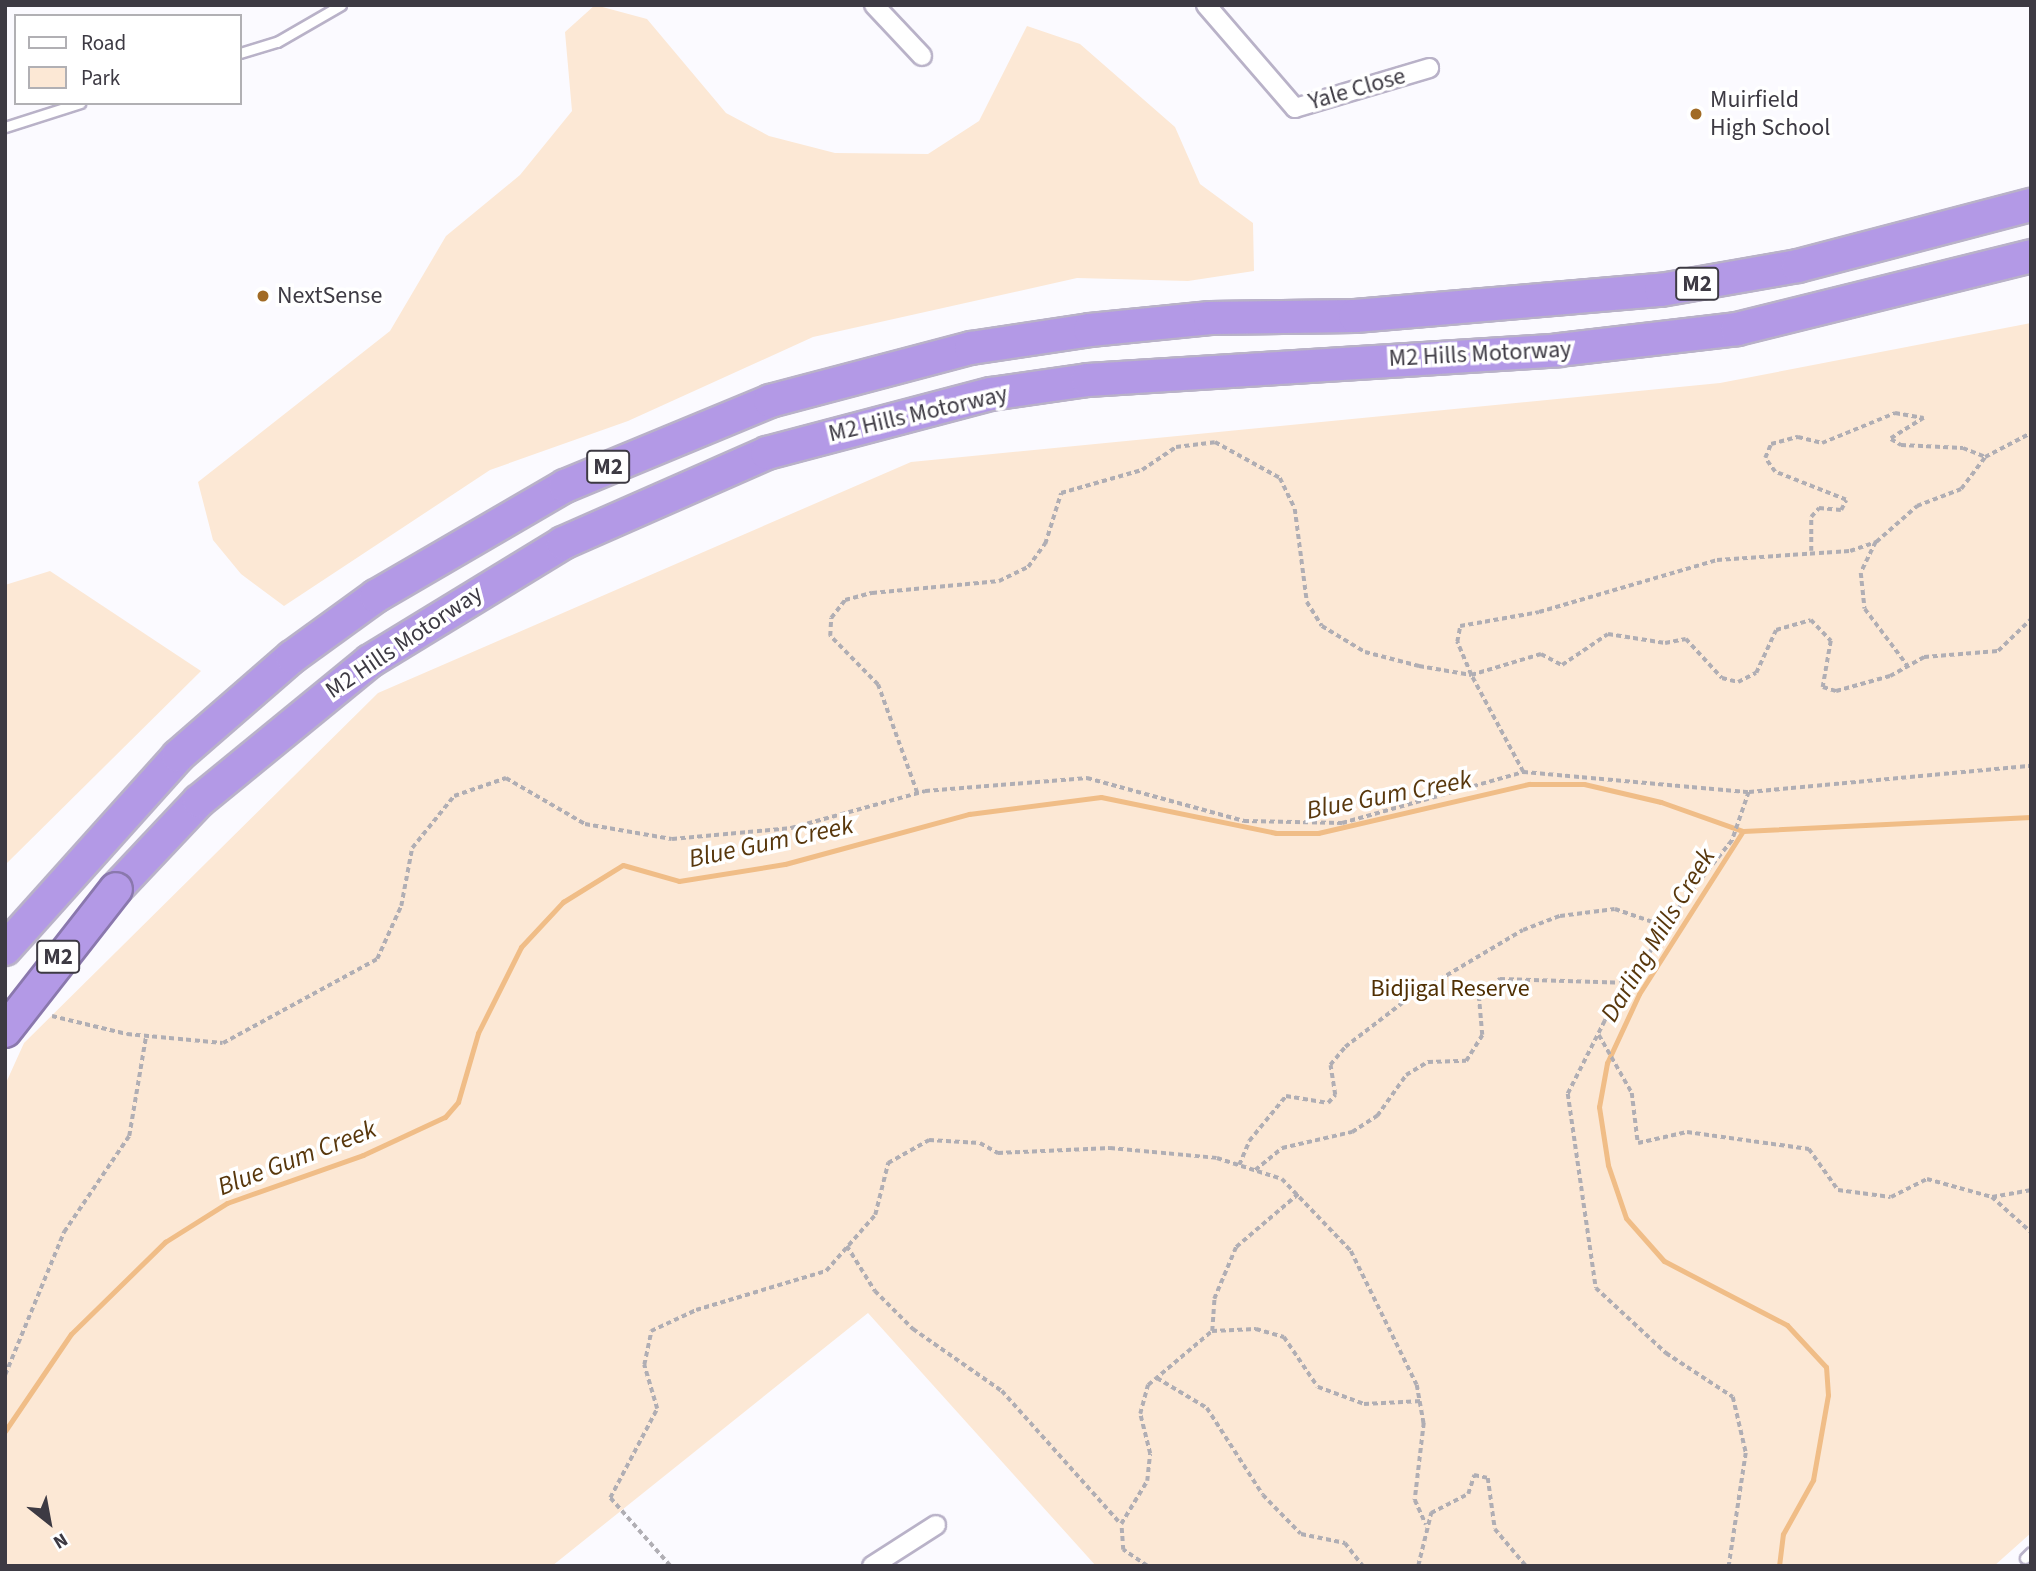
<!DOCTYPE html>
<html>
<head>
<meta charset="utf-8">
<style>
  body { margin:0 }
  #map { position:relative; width:2036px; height:1571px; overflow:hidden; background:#fbfaff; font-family:"Source Sans 3",sans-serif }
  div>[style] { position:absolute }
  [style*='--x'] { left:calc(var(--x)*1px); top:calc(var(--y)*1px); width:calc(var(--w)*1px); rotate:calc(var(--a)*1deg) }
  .green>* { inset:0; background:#fce8d5 }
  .stream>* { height:5px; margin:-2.5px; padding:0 2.5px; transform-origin:2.5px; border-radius:2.5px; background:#f0bd87 }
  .path>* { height:3.5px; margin-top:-1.75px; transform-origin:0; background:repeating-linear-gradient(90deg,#b0aeb4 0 5px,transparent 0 8.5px) }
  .roads { filter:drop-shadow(2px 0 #b9b2c8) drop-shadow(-2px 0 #b9b2c8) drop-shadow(0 2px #b9b2c8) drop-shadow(0 -2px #b9b2c8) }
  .lane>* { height:9px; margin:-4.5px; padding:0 4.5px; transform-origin:4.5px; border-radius:4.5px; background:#fff }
  .street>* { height:18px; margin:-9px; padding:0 9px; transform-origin:9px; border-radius:9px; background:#fff }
  .highway>* { height:32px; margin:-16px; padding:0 16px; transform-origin:16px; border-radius:16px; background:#b399e6 }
  .bridges { filter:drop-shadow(2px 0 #8a78ad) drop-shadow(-2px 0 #8a78ad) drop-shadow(0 2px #8a78ad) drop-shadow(0 -2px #8a78ad) }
  .highway-bridge>* { height:32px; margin:-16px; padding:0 16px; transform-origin:16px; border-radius:16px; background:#b399e6 }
  .dots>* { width:19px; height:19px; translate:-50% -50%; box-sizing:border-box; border:4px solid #fff; border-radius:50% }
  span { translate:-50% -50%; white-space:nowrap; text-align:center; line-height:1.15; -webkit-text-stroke:7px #fff; paint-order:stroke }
  .shield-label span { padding:2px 5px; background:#fff; border:2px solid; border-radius:5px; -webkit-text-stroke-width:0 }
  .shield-label { font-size:23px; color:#3d3a43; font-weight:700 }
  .street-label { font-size:24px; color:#3d3a43 }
  .poi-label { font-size:24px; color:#3d3a43 }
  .left { translate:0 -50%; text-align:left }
  .park-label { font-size:24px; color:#502f02 }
  .water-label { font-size:26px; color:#58370c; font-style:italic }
  .frame { position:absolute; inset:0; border:7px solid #3d3a43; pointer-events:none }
  .legend { position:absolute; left:14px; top:14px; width:228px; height:91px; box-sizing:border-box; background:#fff; border:2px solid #b1b0b4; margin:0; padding:9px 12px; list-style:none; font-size:21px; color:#3d3a43 }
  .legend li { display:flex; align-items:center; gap:14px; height:35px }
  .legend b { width:35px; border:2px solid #b1b0b4 }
  .north { position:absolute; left:14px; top:1487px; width:70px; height:70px; -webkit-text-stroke:5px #fff; paint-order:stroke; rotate:149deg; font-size:19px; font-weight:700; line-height:28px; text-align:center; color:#3d3a43 }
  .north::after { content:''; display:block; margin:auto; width:24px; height:32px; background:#3d3a43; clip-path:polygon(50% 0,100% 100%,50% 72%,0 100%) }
</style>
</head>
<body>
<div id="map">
  <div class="green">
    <i style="clip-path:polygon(595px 5px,647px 19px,726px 113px,769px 136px,835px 153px,928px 154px,979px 121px,1027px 26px,1080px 44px,1175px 127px,1200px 184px,1253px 223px,1254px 271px,1188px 281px,1077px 278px,813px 337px,628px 421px,490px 470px,284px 606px,241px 574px,213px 540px,198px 482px,390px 331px,446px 236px,520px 175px,572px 111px,565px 32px)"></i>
    <i style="clip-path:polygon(2031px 323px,2031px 1533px,1994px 1566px,1096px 1566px,868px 1313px,552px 1566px,5px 1566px,5px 1085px,24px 1043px,378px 693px,911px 462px,1720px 383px)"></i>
    <i style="clip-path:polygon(50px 571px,201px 671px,5px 865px,5px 585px)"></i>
  </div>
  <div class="stream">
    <i style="--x:5;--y:1431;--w:117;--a:-55.8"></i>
    <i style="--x:71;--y:1334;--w:132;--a:-44.4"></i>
    <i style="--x:165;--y:1242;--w:73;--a:-32.2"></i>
    <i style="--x:227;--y:1203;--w:144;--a:-19.4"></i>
    <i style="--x:363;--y:1155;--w:90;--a:-24.9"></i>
    <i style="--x:445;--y:1117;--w:20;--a:-49"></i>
    <i style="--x:458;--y:1102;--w:72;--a:-73.8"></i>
    <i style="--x:478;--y:1033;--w:96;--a:-63.4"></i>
    <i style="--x:521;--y:947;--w:62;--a:-47"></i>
    <i style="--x:563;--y:902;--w:70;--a:-31.7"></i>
    <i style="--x:623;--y:865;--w:58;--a:15.9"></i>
    <i style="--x:679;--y:881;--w:107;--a:-9.1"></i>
    <i style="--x:785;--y:864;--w:191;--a:-15.2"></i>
    <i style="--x:969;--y:814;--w:133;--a:-7.3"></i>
    <i style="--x:1101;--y:797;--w:179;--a:11.6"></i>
    <i style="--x:1276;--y:833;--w:42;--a:0"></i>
    <i style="--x:1318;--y:833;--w:217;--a:-13.1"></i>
    <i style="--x:1529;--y:784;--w:55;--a:0"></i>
    <i style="--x:1584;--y:784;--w:79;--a:13.2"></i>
    <i style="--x:1661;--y:802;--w:87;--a:19.5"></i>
    <i style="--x:1779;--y:1566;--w:32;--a:-83"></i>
    <i style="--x:1783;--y:1534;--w:62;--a:-60.9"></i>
    <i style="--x:1813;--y:1480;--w:86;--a:-80"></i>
    <i style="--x:1828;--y:1395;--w:28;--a:-94"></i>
    <i style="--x:1826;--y:1367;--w:57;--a:-132.9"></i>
    <i style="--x:1787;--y:1325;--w:139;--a:-152.5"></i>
    <i style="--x:1664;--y:1261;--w:57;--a:-131.5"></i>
    <i style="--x:1626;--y:1218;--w:56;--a:-108.8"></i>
    <i style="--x:1608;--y:1165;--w:59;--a:-98.8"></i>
    <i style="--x:1599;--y:1107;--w:45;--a:-79.7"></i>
    <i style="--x:1607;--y:1063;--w:76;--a:-65.1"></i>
    <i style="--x:1639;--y:994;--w:193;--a:-57.5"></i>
    <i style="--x:1743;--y:831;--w:288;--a:-2.8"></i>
  </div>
  <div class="path">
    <i style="--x:1876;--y:542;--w:34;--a:116"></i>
    <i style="--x:1861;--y:573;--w:36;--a:84"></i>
    <i style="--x:1865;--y:609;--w:70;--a:53.1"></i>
    <i style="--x:1811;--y:551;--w:34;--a:-90"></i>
    <i style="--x:1811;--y:517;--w:12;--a:-48"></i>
    <i style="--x:1819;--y:508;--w:22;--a:5"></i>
    <i style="--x:1841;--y:510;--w:11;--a:-63"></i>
    <i style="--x:1846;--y:500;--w:76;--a:-158.5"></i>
    <i style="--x:1775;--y:472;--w:17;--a:-126"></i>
    <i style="--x:1765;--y:458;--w:15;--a:-67"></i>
    <i style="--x:1771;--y:444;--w:28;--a:-15"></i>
    <i style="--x:1798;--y:437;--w:25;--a:14"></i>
    <i style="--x:1822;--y:443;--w:79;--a:-22.3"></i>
    <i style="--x:1895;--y:413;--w:29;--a:10"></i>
    <i style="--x:1924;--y:418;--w:39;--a:148"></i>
    <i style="--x:1891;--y:439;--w:12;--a:31"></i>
    <i style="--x:1901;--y:445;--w:62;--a:2.8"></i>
    <i style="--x:1963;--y:448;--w:24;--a:22"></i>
    <i style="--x:1523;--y:772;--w:110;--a:-118.2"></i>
    <i style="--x:1471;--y:675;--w:36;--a:-113"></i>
    <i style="--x:1457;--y:642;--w:16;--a:-79"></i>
    <i style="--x:1460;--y:626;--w:80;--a:-10"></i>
    <i style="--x:1539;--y:612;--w:185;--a:-16.3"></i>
    <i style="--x:1717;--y:560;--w:133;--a:-3.9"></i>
    <i style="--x:1850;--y:551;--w:28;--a:-19"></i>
    <i style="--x:1876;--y:542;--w:55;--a:-41.3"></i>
    <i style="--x:1917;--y:506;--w:47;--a:-21.1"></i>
    <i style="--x:1961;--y:489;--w:40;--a:-53"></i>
    <i style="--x:1985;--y:457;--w:52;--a:-27.6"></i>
    <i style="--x:1749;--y:792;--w:283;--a:-5.3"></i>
    <i style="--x:917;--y:793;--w:115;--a:-109.9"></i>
    <i style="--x:878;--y:685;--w:69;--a:-134.4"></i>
    <i style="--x:830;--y:636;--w:18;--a:-87"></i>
    <i style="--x:831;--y:618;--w:23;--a:-52"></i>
    <i style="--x:845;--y:600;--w:28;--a:-15"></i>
    <i style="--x:872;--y:593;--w:128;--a:-5.4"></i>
    <i style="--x:999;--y:581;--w:32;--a:-26"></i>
    <i style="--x:1028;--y:567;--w:29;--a:-54"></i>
    <i style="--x:1045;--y:544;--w:53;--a:-72.6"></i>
    <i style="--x:1061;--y:493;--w:84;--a:-15.9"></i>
    <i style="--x:1142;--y:470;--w:41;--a:-34.1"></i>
    <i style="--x:1176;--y:447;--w:39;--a:-7"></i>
    <i style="--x:1215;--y:442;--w:74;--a:29"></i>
    <i style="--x:1280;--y:478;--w:34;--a:64"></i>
    <i style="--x:1295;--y:509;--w:94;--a:82.6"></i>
    <i style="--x:1307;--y:602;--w:28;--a:58"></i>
    <i style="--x:1322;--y:626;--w:50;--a:31.2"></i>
    <i style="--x:1365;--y:652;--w:56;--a:14.5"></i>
    <i style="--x:1419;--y:666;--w:53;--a:9.8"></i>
    <i style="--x:1471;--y:675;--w:73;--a:-16.7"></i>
    <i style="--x:1541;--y:654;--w:24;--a:28"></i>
    <i style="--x:1562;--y:665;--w:55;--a:-34"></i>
    <i style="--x:1608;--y:634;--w:58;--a:9"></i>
    <i style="--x:1665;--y:643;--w:21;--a:-11"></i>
    <i style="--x:1686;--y:639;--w:53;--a:47.3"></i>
    <i style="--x:1722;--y:678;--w:16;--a:14"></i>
    <i style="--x:1738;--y:682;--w:20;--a:-27"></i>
    <i style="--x:1756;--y:673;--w:47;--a:-65.1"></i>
    <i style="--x:1776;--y:630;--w:36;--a:-16"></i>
    <i style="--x:1811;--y:620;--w:29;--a:46"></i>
    <i style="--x:1831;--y:641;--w:47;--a:99.9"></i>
    <i style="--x:1823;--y:687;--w:14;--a:17"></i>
    <i style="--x:1836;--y:691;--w:56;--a:-15.5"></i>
    <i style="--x:1890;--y:676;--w:39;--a:-29"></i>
    <i style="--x:1924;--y:657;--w:74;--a:-4.6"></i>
    <i style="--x:1998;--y:651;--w:46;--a:-44.1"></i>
    <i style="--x:52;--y:1016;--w:77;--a:13.5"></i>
    <i style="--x:127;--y:1034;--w:96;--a:5.4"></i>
    <i style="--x:223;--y:1043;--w:175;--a:-28.6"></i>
    <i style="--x:377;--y:959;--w:58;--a:-65.6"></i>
    <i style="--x:401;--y:906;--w:59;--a:-79.3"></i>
    <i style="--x:412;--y:848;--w:67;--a:-51.1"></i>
    <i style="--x:454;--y:796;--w:55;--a:-19.1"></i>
    <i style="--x:506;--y:778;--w:91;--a:30.2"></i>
    <i style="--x:585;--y:824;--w:88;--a:9.8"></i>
    <i style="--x:672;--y:839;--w:120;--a:-5.3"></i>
    <i style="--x:791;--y:828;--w:139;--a:-15.4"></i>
    <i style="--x:925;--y:791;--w:163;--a:-4.6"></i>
    <i style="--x:1087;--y:778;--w:163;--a:15.3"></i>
    <i style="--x:1244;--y:821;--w:98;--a:1.2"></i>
    <i style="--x:1342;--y:823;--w:188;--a:-15.7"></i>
    <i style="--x:1523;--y:772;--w:227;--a:5.1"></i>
    <i style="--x:1749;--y:792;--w:52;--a:109.1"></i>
    <i style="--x:1732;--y:841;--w:75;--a:129"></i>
    <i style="--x:1685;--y:899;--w:146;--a:123.3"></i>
    <i style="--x:1605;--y:1021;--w:82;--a:116.9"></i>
    <i style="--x:1568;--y:1094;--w:196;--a:81.8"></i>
    <i style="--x:1596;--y:1288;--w:96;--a:42.9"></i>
    <i style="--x:1666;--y:1353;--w:80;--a:33.3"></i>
    <i style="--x:1733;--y:1397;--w:57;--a:76.9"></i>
    <i style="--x:1746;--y:1453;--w:114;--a:98.6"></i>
    <i style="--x:1599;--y:1035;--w:67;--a:60.4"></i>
    <i style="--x:1632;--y:1093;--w:50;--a:83.2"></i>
    <i style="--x:1638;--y:1143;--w:50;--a:-12.7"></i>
    <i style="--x:1687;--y:1132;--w:123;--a:7.9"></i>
    <i style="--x:1809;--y:1149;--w:50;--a:54.7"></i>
    <i style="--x:1838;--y:1190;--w:53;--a:7.5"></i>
    <i style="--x:1891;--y:1197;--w:40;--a:-26.6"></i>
    <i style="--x:1927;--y:1179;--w:67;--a:15.5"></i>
    <i style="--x:1992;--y:1197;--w:52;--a:41.9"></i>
    <i style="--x:1239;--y:1165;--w:26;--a:-67"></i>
    <i style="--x:1249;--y:1141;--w:58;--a:-50.6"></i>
    <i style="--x:1286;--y:1096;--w:43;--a:9.5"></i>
    <i style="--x:1328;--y:1103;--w:11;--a:-49"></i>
    <i style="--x:1335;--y:1095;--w:30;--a:-99"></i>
    <i style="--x:1330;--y:1065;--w:23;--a:-50"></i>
    <i style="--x:1345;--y:1047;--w:82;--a:-37.6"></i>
    <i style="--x:1410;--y:997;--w:131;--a:-30.7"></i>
    <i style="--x:1523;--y:930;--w:40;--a:-21"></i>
    <i style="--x:1560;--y:916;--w:55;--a:-7.3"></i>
    <i style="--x:1615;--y:909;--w:55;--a:19.1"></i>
    <i style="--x:1255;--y:1170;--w:35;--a:-39"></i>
    <i style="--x:1282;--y:1148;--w:72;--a:-12.9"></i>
    <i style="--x:1352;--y:1132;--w:30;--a:-33"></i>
    <i style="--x:1377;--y:1116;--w:50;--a:-54.7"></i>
    <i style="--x:1406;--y:1075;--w:26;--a:-31"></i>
    <i style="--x:1428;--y:1062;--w:38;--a:-2"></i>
    <i style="--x:1466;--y:1061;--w:31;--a:-58"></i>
    <i style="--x:1482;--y:1035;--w:38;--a:-95"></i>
    <i style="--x:1479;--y:997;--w:28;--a:-41"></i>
    <i style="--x:1500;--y:979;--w:131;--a:1.7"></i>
    <i style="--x:1992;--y:1197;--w:40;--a:-10"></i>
    <i style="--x:847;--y:1246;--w:53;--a:58.1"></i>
    <i style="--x:875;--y:1291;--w:54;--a:45"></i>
    <i style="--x:913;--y:1329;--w:108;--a:34.9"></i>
    <i style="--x:1002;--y:1391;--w:178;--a:48.2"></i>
    <i style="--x:1212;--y:1331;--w:44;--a:-2.6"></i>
    <i style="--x:1256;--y:1329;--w:29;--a:16"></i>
    <i style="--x:1284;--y:1337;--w:60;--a:55.8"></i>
    <i style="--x:1318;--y:1387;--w:49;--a:20.3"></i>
    <i style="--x:1364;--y:1404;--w:58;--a:-3"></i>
    <i style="--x:5;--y:1375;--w:155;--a:-67.6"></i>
    <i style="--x:64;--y:1232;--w:116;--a:-55.9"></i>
    <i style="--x:129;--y:1136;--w:101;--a:-80.4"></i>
    <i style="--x:1157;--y:1378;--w:58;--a:31"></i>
    <i style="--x:1207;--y:1408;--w:103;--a:57.2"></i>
    <i style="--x:1263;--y:1495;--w:54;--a:45.7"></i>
    <i style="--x:1301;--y:1534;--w:45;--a:11.6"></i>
    <i style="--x:1345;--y:1543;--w:29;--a:52"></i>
    <i style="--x:670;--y:1566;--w:91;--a:-131.4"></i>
    <i style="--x:610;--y:1498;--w:101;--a:-62.2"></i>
    <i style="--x:657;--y:1409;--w:46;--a:-106.5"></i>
    <i style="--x:644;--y:1365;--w:35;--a:-78"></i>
    <i style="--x:651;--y:1331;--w:50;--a:-25"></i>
    <i style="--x:696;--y:1310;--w:136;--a:-16.7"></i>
    <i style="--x:826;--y:1271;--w:74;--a:-48.8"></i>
    <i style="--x:875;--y:1215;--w:54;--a:-76"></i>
    <i style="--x:888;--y:1163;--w:47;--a:-29.3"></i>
    <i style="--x:929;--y:1140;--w:51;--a:3.4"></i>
    <i style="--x:980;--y:1143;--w:21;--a:29"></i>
    <i style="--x:998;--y:1153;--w:112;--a:-2.6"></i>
    <i style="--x:1110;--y:1148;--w:107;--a:5.3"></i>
    <i style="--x:1217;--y:1158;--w:68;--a:17.9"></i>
    <i style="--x:1282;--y:1179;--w:100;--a:46.2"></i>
    <i style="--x:1351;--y:1251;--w:149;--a:63.8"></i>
    <i style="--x:1417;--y:1385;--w:39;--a:80"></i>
    <i style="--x:1424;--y:1423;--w:78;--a:96.7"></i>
    <i style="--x:1415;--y:1500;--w:27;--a:66"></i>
    <i style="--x:1147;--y:1566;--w:29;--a:-146"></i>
    <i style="--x:1123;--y:1550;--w:26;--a:-94"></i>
    <i style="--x:1121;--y:1524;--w:50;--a:-58.8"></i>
    <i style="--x:1147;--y:1481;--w:27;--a:-84"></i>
    <i style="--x:1150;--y:1454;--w:41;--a:-104"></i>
    <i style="--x:1140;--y:1414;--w:30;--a:-75"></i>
    <i style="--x:1148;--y:1385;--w:84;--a:-40.2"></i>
    <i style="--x:1212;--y:1331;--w:32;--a:-86"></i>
    <i style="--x:1214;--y:1299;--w:56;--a:-67.1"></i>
    <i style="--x:1236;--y:1247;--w:82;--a:-40.5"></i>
    <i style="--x:1418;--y:1566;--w:55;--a:-76.2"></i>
    <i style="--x:1431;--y:1513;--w:42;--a:-27.2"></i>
    <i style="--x:1468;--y:1494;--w:20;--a:-72"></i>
    <i style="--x:1474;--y:1475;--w:14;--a:12"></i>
    <i style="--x:1488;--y:1478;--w:51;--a:82.2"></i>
    <i style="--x:1495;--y:1529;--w:48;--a:50"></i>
  </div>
  <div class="roads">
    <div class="lane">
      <i style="--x:240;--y:53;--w:39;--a:-17"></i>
      <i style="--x:277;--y:42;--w:74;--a:-30"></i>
      <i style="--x:5;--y:127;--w:79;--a:-17.7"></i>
      <i style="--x:2025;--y:1558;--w:8;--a:-45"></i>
    </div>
    <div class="street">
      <i style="--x:874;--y:5;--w:70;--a:46.7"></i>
      <i style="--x:1206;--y:5;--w:136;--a:49.2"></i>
      <i style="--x:1295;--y:108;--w:140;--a:-16.6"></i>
      <i style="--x:872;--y:1566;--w:76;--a:-32.6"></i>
    </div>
    <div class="highway">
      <i style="--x:116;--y:889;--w:121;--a:-46.7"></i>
      <i style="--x:199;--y:801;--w:221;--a:-39.3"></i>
      <i style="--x:370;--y:661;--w:226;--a:-31.4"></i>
      <i style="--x:563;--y:543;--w:223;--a:-23.8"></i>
      <i style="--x:767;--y:453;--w:232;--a:-14.8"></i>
      <i style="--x:991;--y:394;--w:98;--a:-8.2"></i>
      <i style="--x:1088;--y:380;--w:472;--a:-3.6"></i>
      <i style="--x:1559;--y:350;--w:179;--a:-6.7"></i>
      <i style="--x:1737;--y:329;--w:303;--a:-13.9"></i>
      <i style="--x:5;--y:949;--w:259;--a:-48.1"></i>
      <i style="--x:178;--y:756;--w:151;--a:-41"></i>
      <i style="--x:292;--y:657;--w:104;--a:-36"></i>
      <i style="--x:376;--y:596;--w:219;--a:-30.2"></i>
      <i style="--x:565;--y:486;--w:222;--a:-22.5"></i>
      <i style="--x:770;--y:401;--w:208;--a:-14.8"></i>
      <i style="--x:971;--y:348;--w:120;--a:-8.6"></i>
      <i style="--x:1090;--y:330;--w:121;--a:-5.7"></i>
      <i style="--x:1210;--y:318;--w:145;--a:-0.8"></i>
      <i style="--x:1355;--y:316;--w:307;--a:-4.9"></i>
      <i style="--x:1661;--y:290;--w:139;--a:-9.9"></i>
      <i style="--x:1798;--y:266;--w:241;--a:-14.7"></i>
    </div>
  </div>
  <div class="bridges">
    <div class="highway-bridge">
      <i style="--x:5;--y:1031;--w:180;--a:-52"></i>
    </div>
  </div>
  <div class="dots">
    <i style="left:1696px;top:114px;background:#a16a25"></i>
    <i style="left:263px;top:296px;background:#a16a25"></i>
  </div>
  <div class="shield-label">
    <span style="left:1697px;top:284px">M2</span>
    <span style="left:608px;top:467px">M2</span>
    <span style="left:58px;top:957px">M2</span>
  </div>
  <div class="street-label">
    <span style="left:1357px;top:89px;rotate:-16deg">Yale Close</span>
    <span style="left:1480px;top:354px;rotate:-3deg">M2 Hills Motorway</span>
    <span style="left:918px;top:414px;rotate:-13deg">M2 Hills Motorway</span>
    <span style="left:404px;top:642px;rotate:-34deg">M2 Hills Motorway</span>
  </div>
  <div class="poi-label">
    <span class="left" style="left:1710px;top:114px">Muirfield<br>High School</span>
    <span class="left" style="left:277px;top:296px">NextSense</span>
  </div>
  <div class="park-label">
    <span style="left:1450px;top:989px">Bidjigal Reserve</span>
  </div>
  <div class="water-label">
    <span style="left:1389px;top:795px;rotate:-11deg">Blue Gum Creek</span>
    <span style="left:771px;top:842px;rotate:-12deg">Blue Gum Creek</span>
    <span style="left:1658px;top:935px;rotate:-59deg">Darling Mills Creek</span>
    <span style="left:297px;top:1158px;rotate:-21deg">Blue Gum Creek</span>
  </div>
  <div class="frame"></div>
  <ul class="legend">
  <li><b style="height:9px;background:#fff"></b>Road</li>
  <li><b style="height:19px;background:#fce8d5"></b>Park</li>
  </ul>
  <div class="north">N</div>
</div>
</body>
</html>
